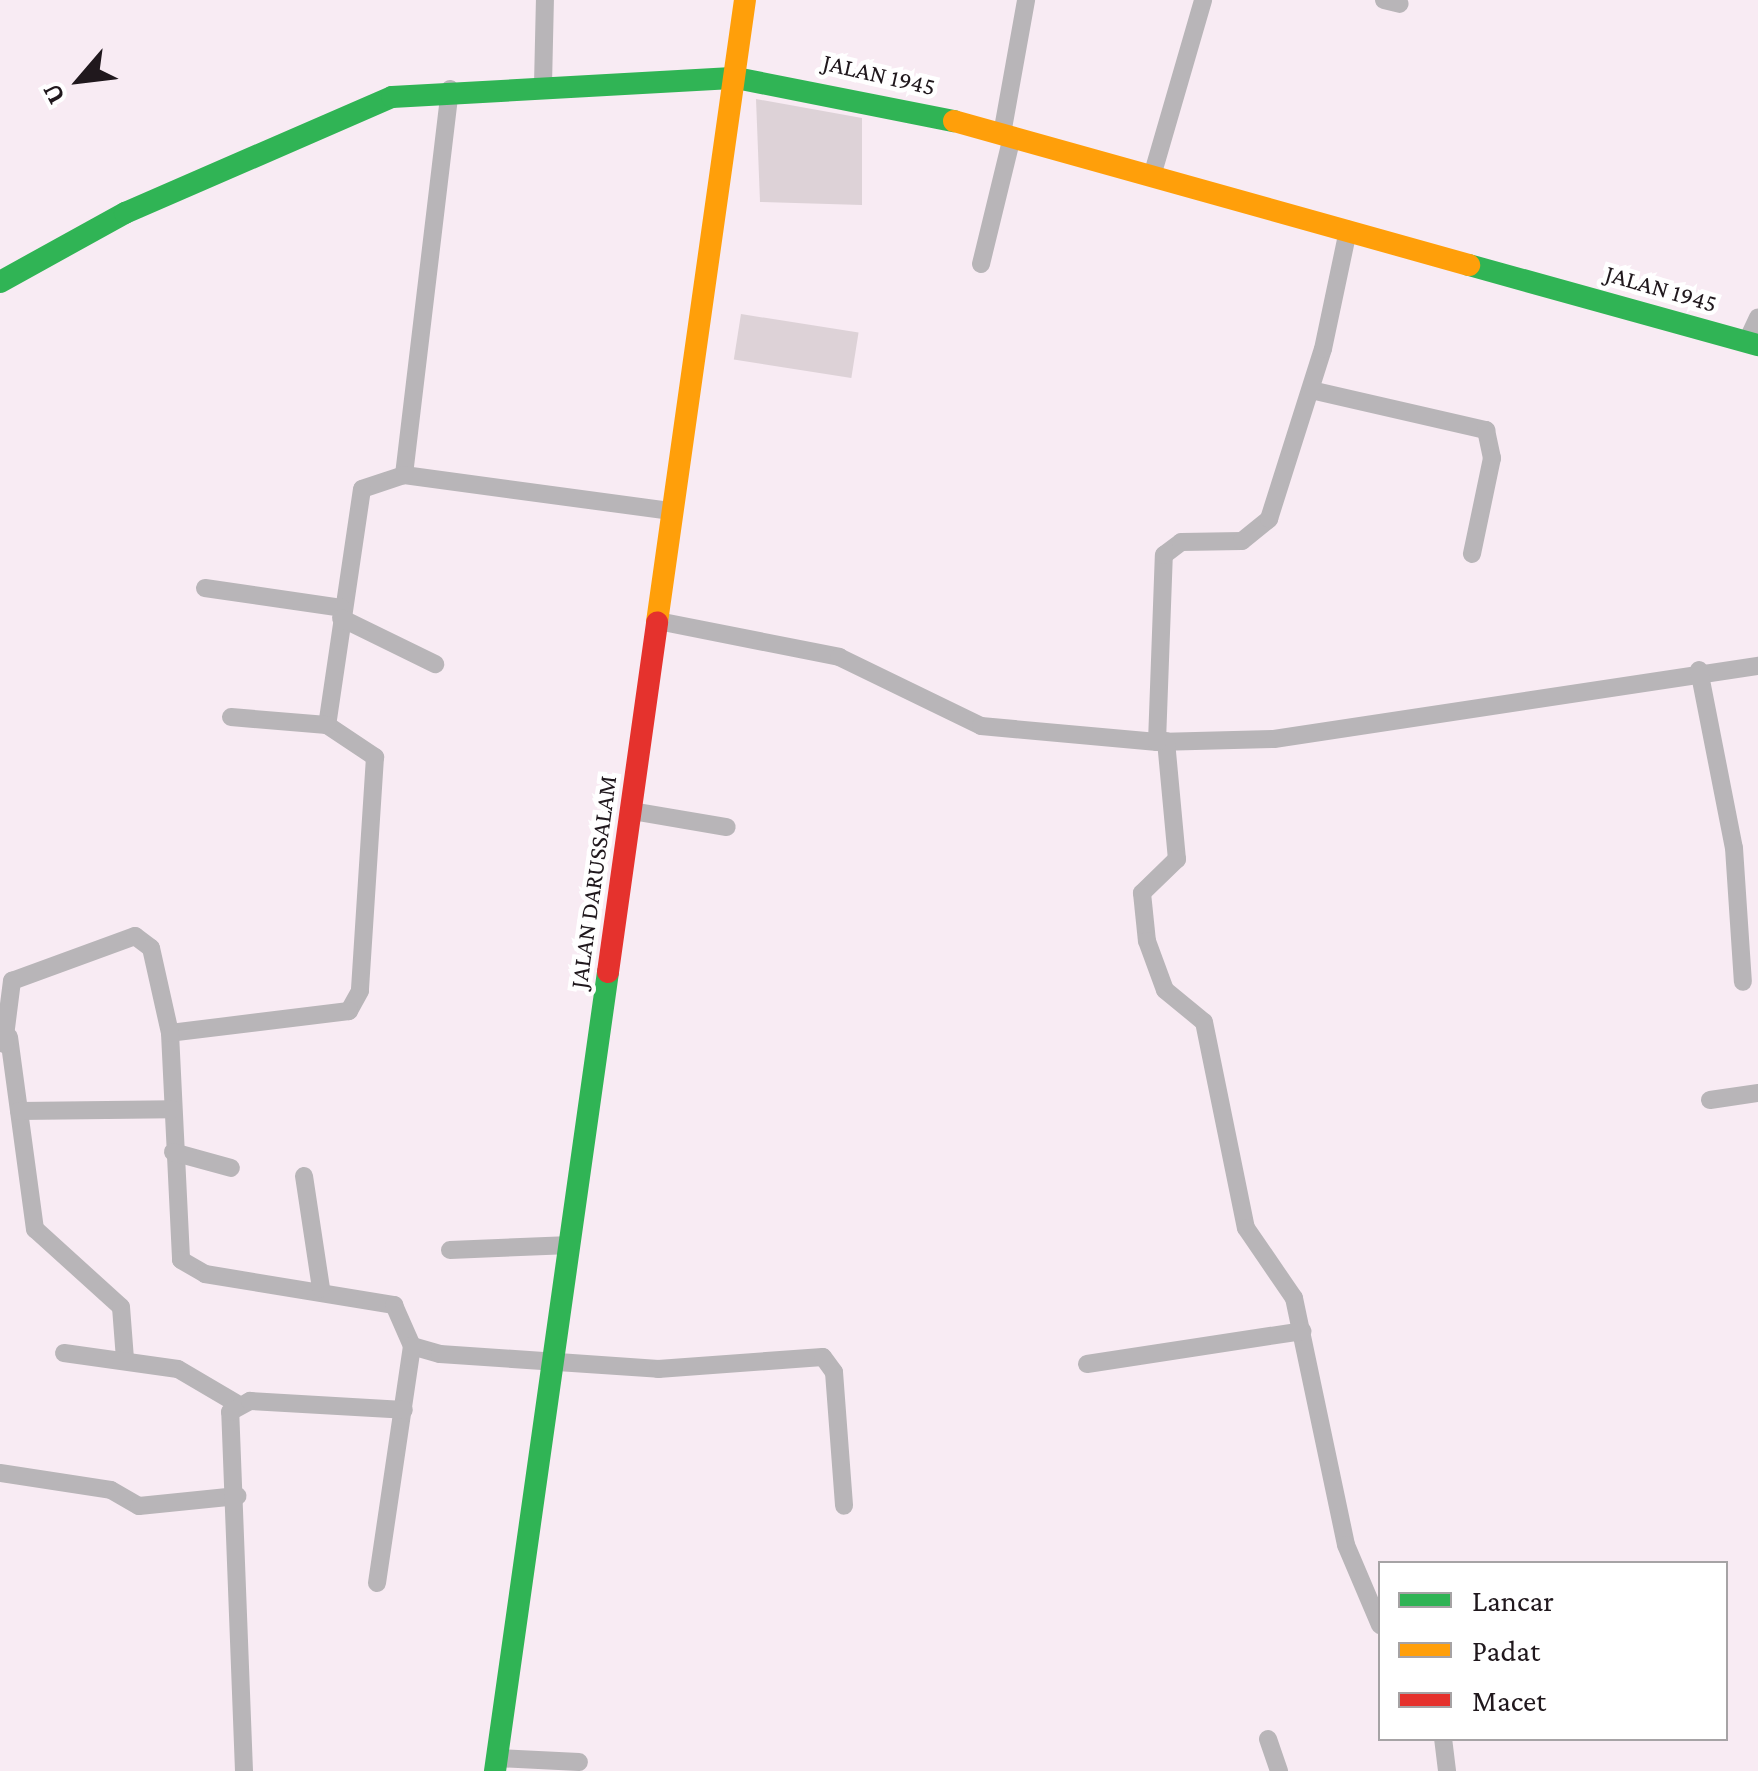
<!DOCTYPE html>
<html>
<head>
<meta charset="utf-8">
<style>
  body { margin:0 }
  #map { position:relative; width:1758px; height:1771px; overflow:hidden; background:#f8ebf3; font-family:"Crimson Pro",serif }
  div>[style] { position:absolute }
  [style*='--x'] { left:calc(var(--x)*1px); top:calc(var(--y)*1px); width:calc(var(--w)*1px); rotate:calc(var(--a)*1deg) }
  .building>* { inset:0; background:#ddd2d7; transform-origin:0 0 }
  .street>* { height:18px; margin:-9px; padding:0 9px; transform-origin:9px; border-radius:9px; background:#b8b5b8 }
  .fast>* { height:22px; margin:-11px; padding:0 11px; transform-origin:11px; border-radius:11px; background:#30b455 }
  .slow>* { height:22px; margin:-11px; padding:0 11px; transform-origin:11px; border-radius:11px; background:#ff9f0a }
  .jam>* { height:22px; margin:-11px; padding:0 11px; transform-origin:11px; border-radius:11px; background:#e5322d }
  span { translate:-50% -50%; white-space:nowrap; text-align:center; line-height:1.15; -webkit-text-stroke:9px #fff; paint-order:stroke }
  .street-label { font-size:25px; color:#20181d }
  .legend { position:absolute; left:1378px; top:1561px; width:350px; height:180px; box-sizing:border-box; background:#fff; border:2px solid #a6a3a5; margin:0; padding:12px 18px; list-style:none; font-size:30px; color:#20181d }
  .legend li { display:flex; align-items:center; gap:20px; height:50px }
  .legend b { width:50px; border:2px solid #a6a3a5 }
  .north { position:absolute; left:30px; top:30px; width:100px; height:100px; -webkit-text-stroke:8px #fff; paint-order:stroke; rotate:242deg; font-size:28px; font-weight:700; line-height:40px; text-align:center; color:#20181d }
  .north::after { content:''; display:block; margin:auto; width:35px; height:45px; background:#20181d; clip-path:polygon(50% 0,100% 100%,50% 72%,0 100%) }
</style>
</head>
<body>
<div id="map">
  <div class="building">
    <i style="clip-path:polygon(756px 99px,862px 118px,862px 205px,760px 202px)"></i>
    <i style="left:741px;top:314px;width:119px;height:46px;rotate:9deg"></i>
  </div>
  <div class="street">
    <i style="--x:1384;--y:0;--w:16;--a:14"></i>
    <i style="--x:543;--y:85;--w:85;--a:-88.7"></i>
    <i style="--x:450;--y:89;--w:389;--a:96.8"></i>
    <i style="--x:404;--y:475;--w:270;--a:7.7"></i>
    <i style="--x:1002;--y:134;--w:136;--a:-79.8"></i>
    <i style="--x:1152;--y:176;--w:183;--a:-73.8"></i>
    <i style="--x:981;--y:264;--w:131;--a:-76.3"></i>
    <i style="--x:1747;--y:341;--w:26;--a:-65"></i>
    <i style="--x:1311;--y:390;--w:180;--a:12.9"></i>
    <i style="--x:1486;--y:430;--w:29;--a:78"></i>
    <i style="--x:1492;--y:458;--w:98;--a:101.8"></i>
    <i style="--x:404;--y:475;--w:44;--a:161.6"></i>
    <i style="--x:362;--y:489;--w:239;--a:98.4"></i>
    <i style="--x:327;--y:725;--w:58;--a:33.7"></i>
    <i style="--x:375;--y:757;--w:234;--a:93.7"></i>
    <i style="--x:360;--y:991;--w:23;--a:119"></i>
    <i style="--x:349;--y:1011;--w:180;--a:173"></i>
    <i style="--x:170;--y:1033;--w:227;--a:87.2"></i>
    <i style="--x:181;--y:1260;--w:28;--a:30"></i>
    <i style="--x:205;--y:1274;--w:192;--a:9.3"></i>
    <i style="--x:394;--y:1305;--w:45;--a:66.3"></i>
    <i style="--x:412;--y:1346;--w:29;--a:16"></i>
    <i style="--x:440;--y:1354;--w:219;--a:3.9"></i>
    <i style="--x:658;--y:1369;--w:165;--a:-4.2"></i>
    <i style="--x:823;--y:1357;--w:19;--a:54"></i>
    <i style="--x:834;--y:1372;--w:134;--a:85.7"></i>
    <i style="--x:205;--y:588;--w:138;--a:8.3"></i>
    <i style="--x:341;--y:618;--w:105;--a:26.1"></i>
    <i style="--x:658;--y:621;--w:185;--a:11.2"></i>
    <i style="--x:839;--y:657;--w:158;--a:25.9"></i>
    <i style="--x:981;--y:726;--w:177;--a:5.2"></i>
    <i style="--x:1157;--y:742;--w:117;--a:-1.5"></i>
    <i style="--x:1274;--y:739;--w:489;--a:-8.6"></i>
    <i style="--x:1699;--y:670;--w:181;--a:78.9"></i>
    <i style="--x:1734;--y:848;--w:134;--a:86.2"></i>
    <i style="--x:231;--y:717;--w:96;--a:4.8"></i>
    <i style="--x:1166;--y:741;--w:119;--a:84.7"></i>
    <i style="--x:1177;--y:859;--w:49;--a:135.8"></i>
    <i style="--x:1142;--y:893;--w:48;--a:84.1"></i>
    <i style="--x:1147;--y:941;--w:52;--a:69.8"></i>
    <i style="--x:1165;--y:990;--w:50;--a:39.4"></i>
    <i style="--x:1204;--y:1022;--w:210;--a:78.5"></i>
    <i style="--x:1246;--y:1228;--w:85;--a:55.6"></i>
    <i style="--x:1294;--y:1298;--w:252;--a:78.1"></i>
    <i style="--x:1346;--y:1545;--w:87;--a:67"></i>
    <i style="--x:1157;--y:742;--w:187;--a:-87.9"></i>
    <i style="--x:1164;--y:555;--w:21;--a:-37"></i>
    <i style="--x:1181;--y:542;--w:61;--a:-0.9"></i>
    <i style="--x:1242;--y:541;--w:35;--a:-39"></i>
    <i style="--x:1269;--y:519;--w:178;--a:-72.4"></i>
    <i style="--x:1323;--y:349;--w:122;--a:-78.1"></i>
    <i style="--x:632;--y:811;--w:96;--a:9.6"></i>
    <i style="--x:9;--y:1037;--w:194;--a:82.3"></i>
    <i style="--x:35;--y:1229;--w:116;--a:42.2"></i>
    <i style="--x:121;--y:1307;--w:52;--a:85.6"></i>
    <i style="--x:4;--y:1044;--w:64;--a:-82.8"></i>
    <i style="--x:12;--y:981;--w:131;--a:-20.1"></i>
    <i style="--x:135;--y:936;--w:20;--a:37"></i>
    <i style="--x:151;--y:948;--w:87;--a:77.4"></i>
    <i style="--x:1710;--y:1100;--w:49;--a:-8.3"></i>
    <i style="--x:19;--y:1111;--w:153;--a:-0.7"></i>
    <i style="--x:173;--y:1152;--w:60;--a:15.4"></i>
    <i style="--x:304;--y:1176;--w:114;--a:81.4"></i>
    <i style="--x:450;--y:1250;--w:121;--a:-2.4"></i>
    <i style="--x:64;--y:1353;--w:115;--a:8"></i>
    <i style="--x:178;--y:1369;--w:67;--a:30.4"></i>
    <i style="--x:1087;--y:1364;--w:218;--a:-8.7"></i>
    <i style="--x:0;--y:1473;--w:112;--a:8.7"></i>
    <i style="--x:111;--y:1490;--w:32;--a:30"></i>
    <i style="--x:139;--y:1506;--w:99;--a:-5.8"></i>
    <i style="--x:377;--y:1583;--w:240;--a:-81.6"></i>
    <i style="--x:1443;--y:1738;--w:33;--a:83"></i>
    <i style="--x:1268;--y:1739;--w:34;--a:71"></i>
    <i style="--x:497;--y:1758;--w:82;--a:2.8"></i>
    <i style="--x:244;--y:1771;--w:359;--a:-92.2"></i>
    <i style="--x:230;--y:1412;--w:23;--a:-29"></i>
    <i style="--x:250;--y:1401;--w:154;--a:3.3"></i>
  </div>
  <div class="fast">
    <i style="--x:1469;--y:265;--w:300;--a:15.5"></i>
    <i style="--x:0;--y:282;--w:143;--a:-28.9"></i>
    <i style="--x:125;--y:213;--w:291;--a:-23.5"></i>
    <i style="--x:392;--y:97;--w:345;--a:-3.2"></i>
    <i style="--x:736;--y:78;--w:222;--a:11.2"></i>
    <i style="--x:495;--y:1771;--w:807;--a:-81.95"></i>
  </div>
  <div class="slow">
    <i style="--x:954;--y:121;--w:535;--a:15.62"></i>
    <i style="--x:657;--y:622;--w:628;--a:-81.95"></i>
  </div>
  <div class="jam">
    <i style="--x:608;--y:972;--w:353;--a:-82"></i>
  </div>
  <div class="street-label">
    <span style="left:879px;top:75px;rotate:13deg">JALAN 1945</span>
    <span style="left:1661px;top:289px;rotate:16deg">JALAN 1945</span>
    <span style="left:594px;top:882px;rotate:-82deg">JALAN DARUSSALAM</span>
  </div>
  <ul class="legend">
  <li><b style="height:12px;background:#30b455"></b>Lancar</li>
  <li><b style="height:12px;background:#ff9f0a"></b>Padat</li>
  <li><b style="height:12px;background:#e5322d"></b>Macet</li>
  </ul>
  <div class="north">U</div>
</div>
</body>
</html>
